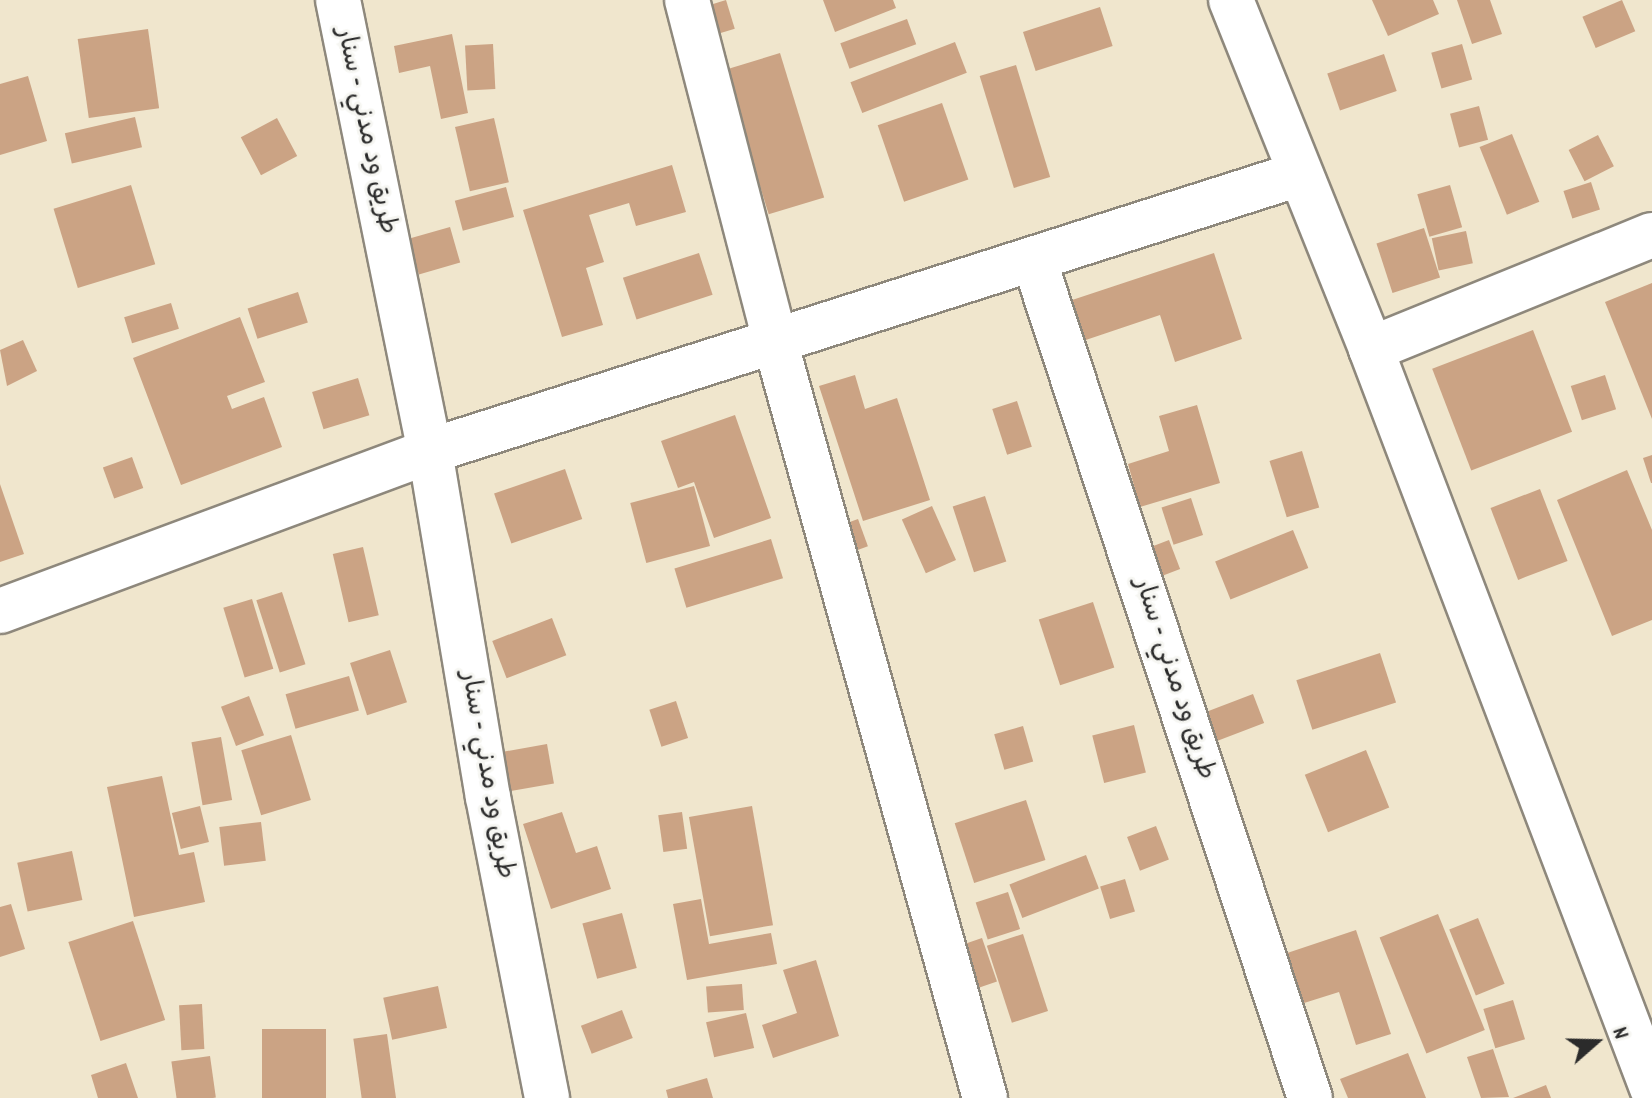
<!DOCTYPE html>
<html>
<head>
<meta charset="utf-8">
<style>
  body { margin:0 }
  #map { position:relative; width:1652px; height:1098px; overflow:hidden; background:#f0e6cd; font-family:Dekko,"Playpen Sans Arabic",sans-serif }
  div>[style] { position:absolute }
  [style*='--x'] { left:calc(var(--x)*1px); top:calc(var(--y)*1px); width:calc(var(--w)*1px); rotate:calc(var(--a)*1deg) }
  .building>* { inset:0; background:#cba384; transform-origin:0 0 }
  .roads { filter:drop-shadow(2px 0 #8e887c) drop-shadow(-2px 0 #8e887c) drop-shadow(0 2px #8e887c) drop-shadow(0 -2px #8e887c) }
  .minor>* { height:44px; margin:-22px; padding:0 22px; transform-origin:22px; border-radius:22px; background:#fff }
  span { translate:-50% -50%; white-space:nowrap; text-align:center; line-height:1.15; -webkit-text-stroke:6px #f6f6f2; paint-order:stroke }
  .street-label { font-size:26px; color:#2b2b2b }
  .north { position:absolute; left:1556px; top:1002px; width:80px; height:80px; -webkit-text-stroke:6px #f6f6f2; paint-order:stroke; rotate:70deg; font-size:22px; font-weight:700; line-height:32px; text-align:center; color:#2b2b2b }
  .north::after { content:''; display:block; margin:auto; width:28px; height:36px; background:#2b2b2b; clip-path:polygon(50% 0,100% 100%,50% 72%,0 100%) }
</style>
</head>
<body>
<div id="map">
  <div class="building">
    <i style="left:726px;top:0;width:30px;height:33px;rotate:73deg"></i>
    <i style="clip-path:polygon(823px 0,893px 0,896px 8px,835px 32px)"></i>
    <i style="clip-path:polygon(1372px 0,1433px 0,1439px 14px,1388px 36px)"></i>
    <i style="clip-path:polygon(1457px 0,1490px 0,1502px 34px,1472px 44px)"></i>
    <i style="left:1622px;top:0;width:34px;height:43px;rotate:67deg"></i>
    <i style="left:1100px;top:7px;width:41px;height:81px;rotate:72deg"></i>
    <i style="left:907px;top:19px;width:27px;height:71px;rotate:70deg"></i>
    <i style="left:148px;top:29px;width:80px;height:71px;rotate:82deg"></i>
    <i style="clip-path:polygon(452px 34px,468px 113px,441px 119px,430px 66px,399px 73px,394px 46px)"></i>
    <i style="left:955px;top:42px;width:33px;height:112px;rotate:69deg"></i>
    <i style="left:493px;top:44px;width:45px;height:28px;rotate:87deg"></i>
    <i style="left:1462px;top:44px;width:37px;height:32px;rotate:74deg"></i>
    <i style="left:780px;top:53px;width:151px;height:58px;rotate:73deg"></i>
    <i style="left:1384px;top:54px;width:39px;height:60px;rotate:71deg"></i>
    <i style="left:1016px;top:65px;width:117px;height:38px;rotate:73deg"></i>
    <i style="clip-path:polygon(28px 76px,47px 141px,0 155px,0 84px)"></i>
    <i style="left:942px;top:103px;width:81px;height:68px;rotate:71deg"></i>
    <i style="left:1479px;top:106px;width:35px;height:30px;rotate:75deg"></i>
    <i style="left:135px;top:117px;width:31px;height:72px;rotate:77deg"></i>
    <i style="left:277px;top:118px;width:43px;height:41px;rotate:62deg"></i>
    <i style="left:494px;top:118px;width:66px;height:40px;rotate:77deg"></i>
    <i style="left:1512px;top:134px;width:73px;height:35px;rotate:68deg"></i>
    <i style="left:1598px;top:135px;width:35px;height:33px;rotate:63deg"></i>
    <i style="clip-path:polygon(672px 165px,686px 212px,636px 226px,629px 203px,589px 215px,604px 262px,586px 268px,603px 325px,562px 337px,523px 210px)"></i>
    <i style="left:1591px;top:182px;width:29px;height:29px;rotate:72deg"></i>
    <i style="left:131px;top:185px;width:83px;height:81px;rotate:73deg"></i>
    <i style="left:1450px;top:185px;width:44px;height:34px;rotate:74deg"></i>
    <i style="left:506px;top:187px;width:31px;height:53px;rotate:75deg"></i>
    <i style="left:450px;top:227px;width:37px;height:43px;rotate:74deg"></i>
    <i style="left:1424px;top:228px;width:52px;height:50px;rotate:72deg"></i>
    <i style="left:1466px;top:231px;width:33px;height:35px;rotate:78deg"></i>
    <i style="left:699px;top:253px;width:44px;height:80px;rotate:72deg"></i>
    <i style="clip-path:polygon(1214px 253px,1242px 339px,1175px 362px,1160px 315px,1065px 347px,1051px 307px)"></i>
    <i style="clip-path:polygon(1652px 283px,1652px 419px,1605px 302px)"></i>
    <i style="left:298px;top:292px;width:32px;height:53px;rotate:72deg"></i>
    <i style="left:171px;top:303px;width:27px;height:49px;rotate:73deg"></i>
    <i style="clip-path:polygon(240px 317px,265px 382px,227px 396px,232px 409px,264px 397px,282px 447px,181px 485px,133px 358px)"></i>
    <i style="left:1533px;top:330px;width:109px;height:108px;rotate:69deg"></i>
    <i style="clip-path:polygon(23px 340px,37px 371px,7px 386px,0 350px)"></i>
    <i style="clip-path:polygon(855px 375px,865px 409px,897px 398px,930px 500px,863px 521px,819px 386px)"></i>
    <i style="left:1605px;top:375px;width:36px;height:36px;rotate:72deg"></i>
    <i style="left:358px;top:378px;width:39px;height:48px;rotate:73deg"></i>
    <i style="left:1017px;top:401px;width:48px;height:26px;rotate:72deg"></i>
    <i style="clip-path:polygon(1197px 405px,1220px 483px,1140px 507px,1128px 464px,1169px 451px,1159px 416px)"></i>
    <i style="clip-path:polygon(735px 415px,771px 518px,714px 538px,694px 482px,678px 488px,661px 441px)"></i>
    <i style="left:1302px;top:451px;width:59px;height:34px;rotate:73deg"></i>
    <i style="clip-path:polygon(1652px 455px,1652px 483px,1651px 483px,1643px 458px)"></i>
    <i style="left:132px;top:457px;width:33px;height:31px;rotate:70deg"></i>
    <i style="left:565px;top:469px;width:53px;height:75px;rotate:71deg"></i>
    <i style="clip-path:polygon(1627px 470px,1652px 530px,1652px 620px,1612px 636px,1557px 500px)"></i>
    <i style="clip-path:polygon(0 484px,24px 554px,0 562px)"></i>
    <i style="left:694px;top:486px;width:62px;height:66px;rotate:75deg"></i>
    <i style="left:1540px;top:489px;width:77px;height:53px;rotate:69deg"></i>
    <i style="left:985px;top:496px;width:69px;height:34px;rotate:72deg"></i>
    <i style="left:1191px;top:498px;width:39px;height:31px;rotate:72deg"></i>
    <i style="left:932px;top:506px;width:59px;height:33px;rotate:66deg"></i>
    <i style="left:858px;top:519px;width:29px;height:32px;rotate:70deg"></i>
    <i style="left:1293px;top:530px;width:41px;height:84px;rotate:68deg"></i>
    <i style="left:771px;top:539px;width:41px;height:101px;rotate:73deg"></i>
    <i style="left:1169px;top:540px;width:31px;height:35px;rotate:69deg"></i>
    <i style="left:363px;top:547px;width:70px;height:31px;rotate:77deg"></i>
    <i style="left:282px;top:592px;width:76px;height:27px;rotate:72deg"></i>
    <i style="left:252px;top:599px;width:73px;height:30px;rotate:73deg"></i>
    <i style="left:1093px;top:602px;width:69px;height:57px;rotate:72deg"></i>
    <i style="left:552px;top:618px;width:40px;height:64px;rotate:69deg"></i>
    <i style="left:390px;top:650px;width:55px;height:42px;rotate:72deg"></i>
    <i style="left:1380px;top:653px;width:52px;height:88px;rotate:72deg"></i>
    <i style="left:349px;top:676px;width:36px;height:66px;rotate:74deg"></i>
    <i style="left:1253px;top:694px;width:31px;height:68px;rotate:69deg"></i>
    <i style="left:249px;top:696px;width:42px;height:30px;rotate:69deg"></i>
    <i style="left:676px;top:701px;width:39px;height:28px;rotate:72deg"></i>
    <i style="left:1134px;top:725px;width:49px;height:43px;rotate:76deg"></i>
    <i style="left:1023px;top:726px;width:37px;height:30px;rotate:74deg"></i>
    <i style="left:291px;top:735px;width:68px;height:52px;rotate:73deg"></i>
    <i style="left:221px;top:737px;width:64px;height:30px;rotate:80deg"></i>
    <i style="left:547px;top:744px;width:40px;height:52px;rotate:80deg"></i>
    <i style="left:1366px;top:750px;width:62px;height:66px;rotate:68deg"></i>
    <i style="clip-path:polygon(162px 776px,179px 855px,194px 852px,205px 902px,134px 917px,107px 787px)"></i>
    <i style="left:1026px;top:800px;width:63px;height:75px;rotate:72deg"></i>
    <i style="left:200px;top:806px;width:37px;height:29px;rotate:76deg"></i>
    <i style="left:752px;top:806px;width:121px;height:64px;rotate:80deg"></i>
    <i style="clip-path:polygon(562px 812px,576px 853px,597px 846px,611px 889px,551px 909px,523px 824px)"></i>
    <i style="left:682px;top:812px;width:37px;height:24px;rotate:82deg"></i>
    <i style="left:261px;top:822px;width:39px;height:42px;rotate:83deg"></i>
    <i style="left:1156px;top:826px;width:36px;height:31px;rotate:69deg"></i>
    <i style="left:72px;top:851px;width:50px;height:56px;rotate:78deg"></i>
    <i style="left:1086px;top:855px;width:36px;height:82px;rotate:69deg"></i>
    <i style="left:1125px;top:879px;width:34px;height:26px;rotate:73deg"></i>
    <i style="left:1008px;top:892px;width:39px;height:34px;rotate:72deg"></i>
    <i style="clip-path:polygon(701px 899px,709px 944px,771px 933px,777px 964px,687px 980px,673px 904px)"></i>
    <i style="clip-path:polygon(11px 904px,25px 949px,0 957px,0 907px)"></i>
    <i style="left:622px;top:913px;width:57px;height:41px;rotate:75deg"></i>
    <i style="left:1438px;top:914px;width:125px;height:63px;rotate:68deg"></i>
    <i style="left:1478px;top:918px;width:71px;height:31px;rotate:68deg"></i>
    <i style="left:133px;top:921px;width:104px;height:68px;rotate:72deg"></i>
    <i style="clip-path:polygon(1356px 930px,1391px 1034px,1356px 1045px,1339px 992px,1285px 1009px,1269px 959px)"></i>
    <i style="left:1023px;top:934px;width:81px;height:38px;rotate:72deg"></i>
    <i style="left:982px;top:938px;width:46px;height:27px;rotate:71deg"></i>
    <i style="clip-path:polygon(816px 960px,839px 1036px,773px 1058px,762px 1025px,797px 1013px,783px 970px)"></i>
    <i style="left:742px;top:984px;width:26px;height:36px;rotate:86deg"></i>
    <i style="left:438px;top:986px;width:43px;height:56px;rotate:78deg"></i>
    <i style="left:1513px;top:1000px;width:41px;height:31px;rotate:73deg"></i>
    <i style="left:202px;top:1004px;width:45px;height:23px;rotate:87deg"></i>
    <i style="left:622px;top:1010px;width:30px;height:44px;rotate:69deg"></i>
    <i style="left:746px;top:1013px;width:36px;height:41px;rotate:77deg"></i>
    <i style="left:262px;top:1029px;width:64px;height:69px"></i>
    <i style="left:387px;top:1034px;width:65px;height:34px;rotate:82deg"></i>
    <i style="clip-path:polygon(1493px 1049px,1509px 1097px,1481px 1098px,1467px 1057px)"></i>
    <i style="clip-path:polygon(1408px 1053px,1426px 1098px,1348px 1098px,1340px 1079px)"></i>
    <i style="left:210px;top:1056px;width:42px;height:39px;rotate:82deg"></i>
    <i style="clip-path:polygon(126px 1063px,138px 1098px,98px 1098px,91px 1075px)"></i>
    <i style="clip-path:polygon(707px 1078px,713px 1098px,668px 1098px,666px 1090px)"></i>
    <i style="clip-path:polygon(1546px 1085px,1551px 1098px,1513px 1098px)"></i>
  </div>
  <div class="roads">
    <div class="minor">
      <i style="--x:338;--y:0;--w:460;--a:78.5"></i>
      <i style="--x:430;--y:451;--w:351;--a:80.5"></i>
      <i style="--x:488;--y:797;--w:307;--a:78.9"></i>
      <i style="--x:687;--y:0;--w:352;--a:75.5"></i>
      <i style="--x:775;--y:341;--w:786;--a:74.5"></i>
      <i style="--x:1231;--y:0;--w:376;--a:68.1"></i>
      <i style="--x:1371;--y:349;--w:791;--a:69.18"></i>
      <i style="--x:1034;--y:260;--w:882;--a:71.77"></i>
      <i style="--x:1371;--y:349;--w:303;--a:-22.1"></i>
      <i style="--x:0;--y:611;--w:459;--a:-20.4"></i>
      <i style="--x:430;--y:451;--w:912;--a:-17.68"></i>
    </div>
  </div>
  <div class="street-label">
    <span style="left:365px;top:131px;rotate:78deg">طريق ود مدني - سنار</span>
    <span style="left:1173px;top:679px;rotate:72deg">طريق ود مدني - سنار</span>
    <span style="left:486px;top:775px;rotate:80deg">طريق ود مدني - سنار</span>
  </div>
  <div class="north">N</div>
</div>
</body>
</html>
